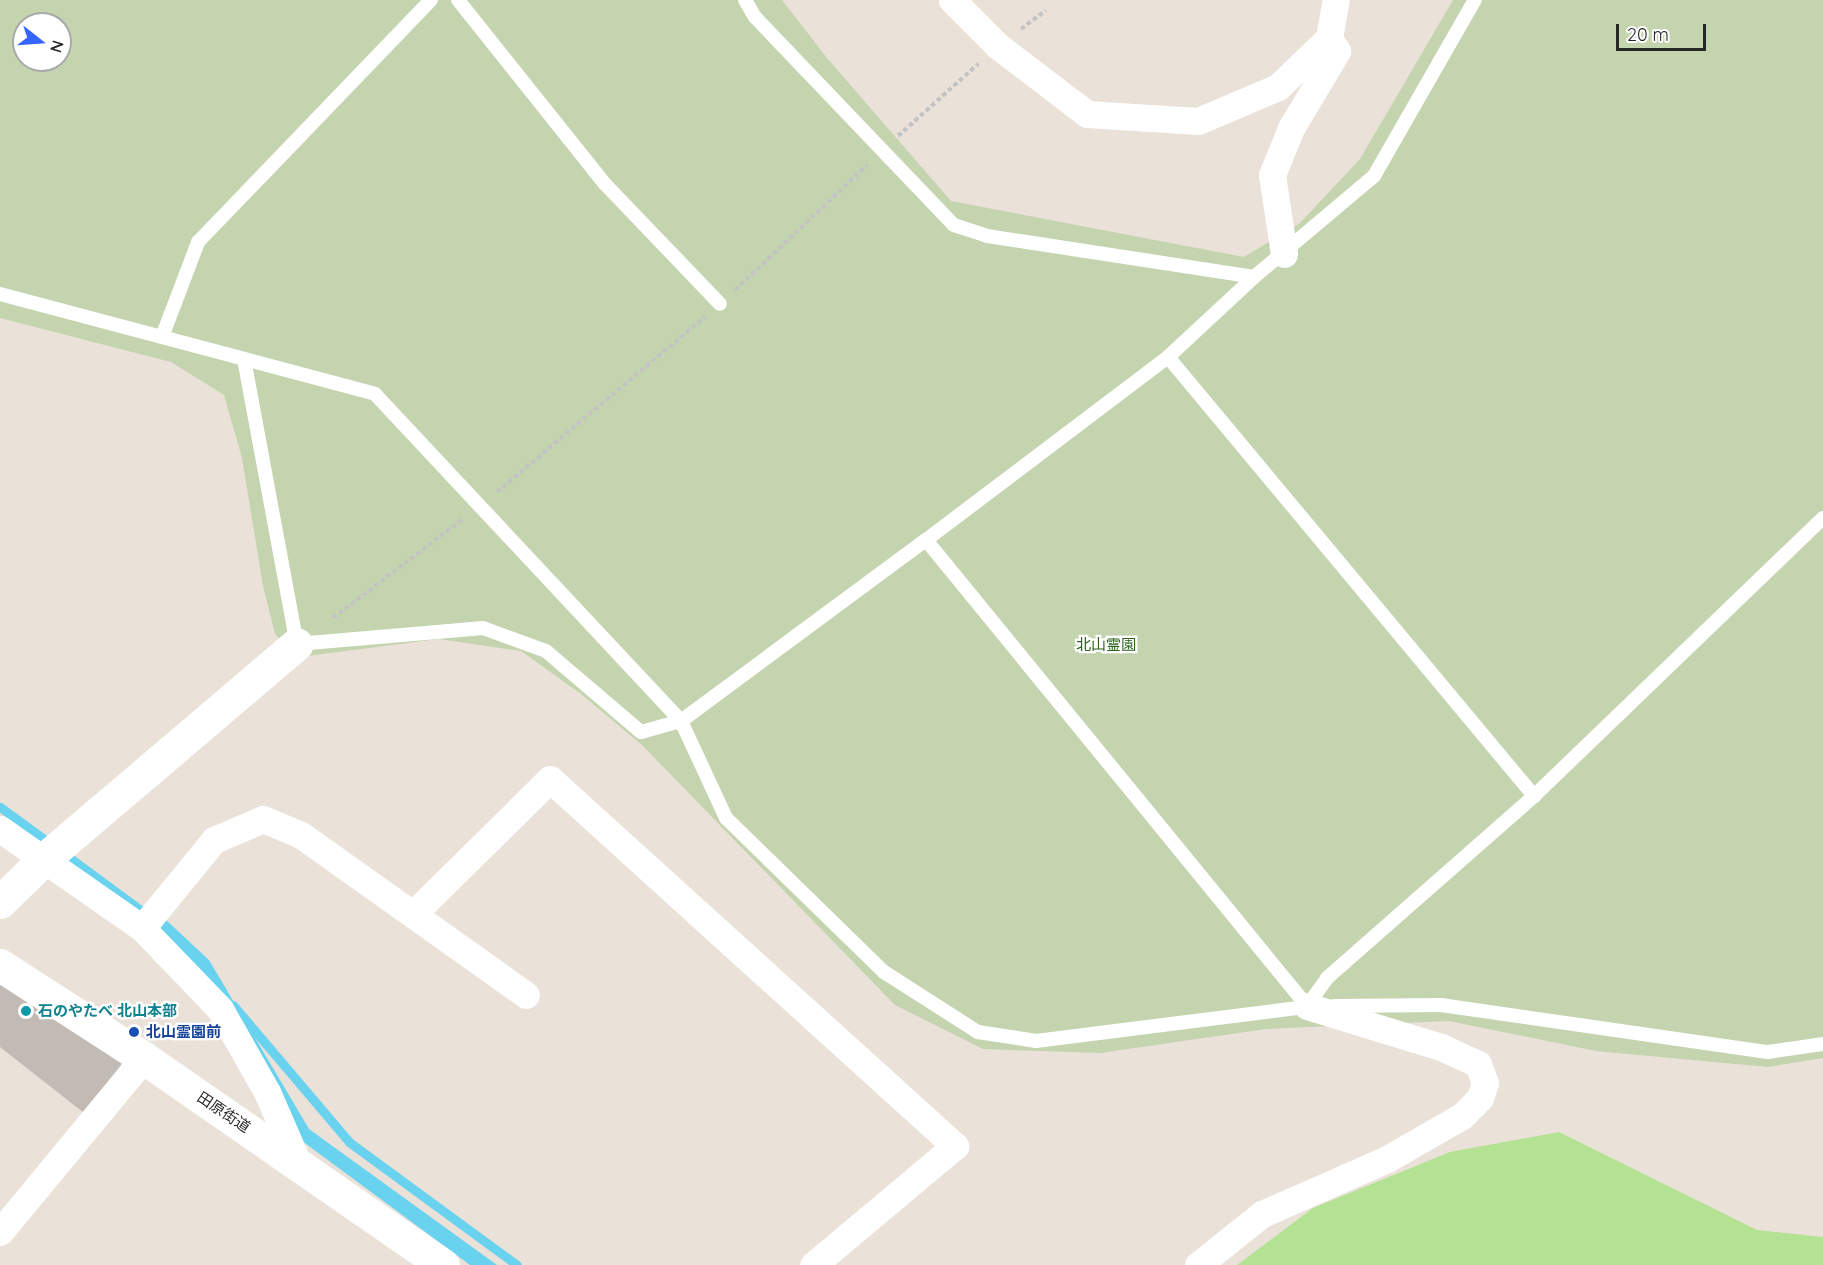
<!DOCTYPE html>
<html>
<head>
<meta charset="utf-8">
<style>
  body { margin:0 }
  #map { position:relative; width:1823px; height:1265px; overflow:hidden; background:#eae1d8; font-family:Quicksand,"Noto Sans JP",sans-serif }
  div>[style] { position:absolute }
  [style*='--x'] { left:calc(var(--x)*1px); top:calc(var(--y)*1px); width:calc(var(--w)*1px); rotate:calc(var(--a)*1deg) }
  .green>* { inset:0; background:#b3e293 }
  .cemetery>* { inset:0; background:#c3d4af }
  .water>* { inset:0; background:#69d3ef }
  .stream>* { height:9px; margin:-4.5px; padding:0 4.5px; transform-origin:4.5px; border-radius:4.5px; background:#69d3ef }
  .building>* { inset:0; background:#c2bbb5 }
  .path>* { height:4px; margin-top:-2px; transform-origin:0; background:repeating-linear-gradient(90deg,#c3c3c3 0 4.5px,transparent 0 7.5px) }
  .service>* { height:14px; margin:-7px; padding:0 7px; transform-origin:7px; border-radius:7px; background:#fff }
  .minor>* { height:27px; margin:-13.5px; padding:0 13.5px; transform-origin:13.5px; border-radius:13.5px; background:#fff }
  .tertiary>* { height:33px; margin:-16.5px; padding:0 16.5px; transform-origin:16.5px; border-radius:16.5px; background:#fff }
  .dots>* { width:16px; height:16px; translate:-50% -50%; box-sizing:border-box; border:3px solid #fff; border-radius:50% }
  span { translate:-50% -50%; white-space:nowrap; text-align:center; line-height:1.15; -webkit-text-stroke:4.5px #fff; paint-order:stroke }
  .park-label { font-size:15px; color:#2c6318 }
  .culture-label { font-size:15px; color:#0d838f; font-weight:700 }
  .left { translate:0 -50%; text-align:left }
  .transit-label { font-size:15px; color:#164399; font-weight:700 }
  .street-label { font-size:15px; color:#272727 }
  .north { position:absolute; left:12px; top:12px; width:60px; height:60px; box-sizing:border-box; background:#fff; border:2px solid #a9a9a9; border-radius:50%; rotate:107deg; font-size:16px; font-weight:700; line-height:24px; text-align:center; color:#272727 }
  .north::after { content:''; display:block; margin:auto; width:21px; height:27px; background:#3566fb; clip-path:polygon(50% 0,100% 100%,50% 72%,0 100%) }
  .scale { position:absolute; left:1616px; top:24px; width:90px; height:27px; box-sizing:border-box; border:3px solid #272727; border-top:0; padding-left:8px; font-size:18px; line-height:21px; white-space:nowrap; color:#272727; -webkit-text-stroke:4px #fff; paint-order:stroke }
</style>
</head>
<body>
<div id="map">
  <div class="green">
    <i style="clip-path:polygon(1559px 1132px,1757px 1230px,1823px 1237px,1823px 1265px,1237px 1265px,1313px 1208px,1450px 1152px)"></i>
  </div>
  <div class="cemetery">
    <i style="clip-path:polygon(evenodd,0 0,782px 0,827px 58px,951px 201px,1244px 257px,1299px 224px,1360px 159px,1453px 0,1823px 0,1823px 1058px,1768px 1067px,1596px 1051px,1449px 1021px,1266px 1029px,1100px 1053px,983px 1049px,895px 1005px,642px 745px,581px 694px,521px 651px,439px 639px,299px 657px,275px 634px,263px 586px,242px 458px,224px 395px,171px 362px,0 318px,0 0,24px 24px,60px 24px,60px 60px,24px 60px,24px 24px)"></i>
  </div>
  <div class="water">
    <i style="clip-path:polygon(165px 919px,209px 960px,309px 1129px,497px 1265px,470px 1265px,302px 1141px,160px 929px)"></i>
  </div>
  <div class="stream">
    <i style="--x:0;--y:807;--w:63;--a:36"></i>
    <i style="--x:62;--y:852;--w:137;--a:36.4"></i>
    <i style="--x:233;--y:1005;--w:180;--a:49.7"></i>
    <i style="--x:349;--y:1142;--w:208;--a:36.2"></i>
  </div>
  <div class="building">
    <i style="clip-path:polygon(0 976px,124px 1061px,84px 1113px,0 1047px)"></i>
  </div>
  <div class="path">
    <i style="--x:1021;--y:29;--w:31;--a:-37"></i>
    <i style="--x:898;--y:136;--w:108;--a:-42"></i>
    <i style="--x:735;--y:290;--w:182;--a:-43.4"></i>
    <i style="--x:497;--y:492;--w:272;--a:-40.1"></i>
    <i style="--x:333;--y:618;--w:163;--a:-37.3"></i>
  </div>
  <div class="service">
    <i style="--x:458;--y:0;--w:236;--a:51.4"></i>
    <i style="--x:605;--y:184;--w:166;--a:46.2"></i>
    <i style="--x:745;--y:0;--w:20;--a:60"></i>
    <i style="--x:755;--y:17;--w:288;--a:46.3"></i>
    <i style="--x:954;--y:225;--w:35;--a:18"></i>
    <i style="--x:987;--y:236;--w:270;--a:8.7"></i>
    <i style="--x:1254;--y:277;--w:157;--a:-40.1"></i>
    <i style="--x:1374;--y:176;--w:203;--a:-60.2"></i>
    <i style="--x:0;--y:294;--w:388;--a:14.9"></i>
    <i style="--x:375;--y:394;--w:448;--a:46.9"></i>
    <i style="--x:681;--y:721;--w:107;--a:65.1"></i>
    <i style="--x:726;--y:818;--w:221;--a:44.3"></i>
    <i style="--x:884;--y:972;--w:112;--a:32.6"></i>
    <i style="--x:978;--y:1032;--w:59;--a:8.8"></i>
    <i style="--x:1036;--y:1041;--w:278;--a:-7.2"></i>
    <i style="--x:162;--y:337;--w:102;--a:-69.2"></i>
    <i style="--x:198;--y:242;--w:336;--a:-46.1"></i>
    <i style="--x:1168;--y:357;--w:572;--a:50.18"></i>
    <i style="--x:244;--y:359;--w:290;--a:79.5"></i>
    <i style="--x:297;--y:644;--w:187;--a:-4.9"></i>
    <i style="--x:483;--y:628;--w:67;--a:20.1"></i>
    <i style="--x:546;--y:651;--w:125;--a:40.5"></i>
    <i style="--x:641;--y:732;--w:41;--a:-15.4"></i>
    <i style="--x:681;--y:721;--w:305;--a:-36.5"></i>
    <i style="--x:926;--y:540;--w:303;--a:-37.1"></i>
    <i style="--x:1168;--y:357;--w:117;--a:-42.9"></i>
    <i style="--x:926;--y:540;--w:602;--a:50.73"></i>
    <i style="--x:1307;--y:1006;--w:34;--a:-54"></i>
    <i style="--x:1327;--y:978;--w:276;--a:-41.3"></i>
    <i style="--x:1534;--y:796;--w:401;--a:-43.9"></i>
    <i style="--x:1334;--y:1006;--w:107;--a:-0.5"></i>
    <i style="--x:1441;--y:1005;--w:330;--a:8.2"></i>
    <i style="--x:1768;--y:1052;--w:56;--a:-8.3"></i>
  </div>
  <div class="minor">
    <i style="--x:952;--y:0;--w:65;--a:45"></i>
    <i style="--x:998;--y:46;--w:112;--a:37.4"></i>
    <i style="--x:1087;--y:114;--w:111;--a:3.6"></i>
    <i style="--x:1198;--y:121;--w:87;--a:-23"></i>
    <i style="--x:1278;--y:87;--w:71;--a:-43.9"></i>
    <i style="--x:1329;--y:38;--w:39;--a:-80"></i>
    <i style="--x:1284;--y:254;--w:80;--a:-98.6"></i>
    <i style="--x:1272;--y:175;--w:51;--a:-68"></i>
    <i style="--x:1291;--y:128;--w:90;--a:-59.1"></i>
    <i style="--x:1337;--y:51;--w:15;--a:-122"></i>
    <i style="--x:0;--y:829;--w:173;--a:34.9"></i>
    <i style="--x:142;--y:928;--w:112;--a:46.1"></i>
    <i style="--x:220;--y:1009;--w:95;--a:60.5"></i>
    <i style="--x:267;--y:1092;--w:77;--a:66.4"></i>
    <i style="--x:413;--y:914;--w:192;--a:-44.6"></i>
    <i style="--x:550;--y:779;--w:547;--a:42.18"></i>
    <i style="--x:955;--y:1146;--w:185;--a:140"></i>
    <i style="--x:142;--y:928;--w:114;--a:-50.7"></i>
    <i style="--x:214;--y:840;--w:53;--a:-23.2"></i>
    <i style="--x:263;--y:819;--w:41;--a:22.8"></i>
    <i style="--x:301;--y:835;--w:276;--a:35.4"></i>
    <i style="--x:0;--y:1232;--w:226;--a:-50.4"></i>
    <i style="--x:1198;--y:1265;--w:82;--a:-38.6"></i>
    <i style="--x:1262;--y:1214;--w:137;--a:-23.7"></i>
    <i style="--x:1387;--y:1159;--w:86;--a:-29.8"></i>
    <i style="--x:1462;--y:1116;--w:25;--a:-45"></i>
    <i style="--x:1480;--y:1098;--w:16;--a:-72"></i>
    <i style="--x:1485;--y:1083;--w:20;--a:-110"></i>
    <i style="--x:1478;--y:1064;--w:41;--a:-155.3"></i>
    <i style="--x:1441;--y:1047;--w:140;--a:-163"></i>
  </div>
  <div class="tertiary">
    <i style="--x:0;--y:902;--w:60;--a:-44.3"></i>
    <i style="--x:43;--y:860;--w:333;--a:-40.4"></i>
    <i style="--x:0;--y:965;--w:171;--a:32.9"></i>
    <i style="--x:144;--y:1058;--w:364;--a:34.7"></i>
  </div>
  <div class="dots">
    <i style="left:26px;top:1011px;background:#0f9aa8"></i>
    <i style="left:134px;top:1032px;background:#1a4fb4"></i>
  </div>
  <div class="park-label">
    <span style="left:1106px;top:645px">北山霊園</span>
  </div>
  <div class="culture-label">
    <span class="left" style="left:38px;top:1011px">石のやたべ 北山本部</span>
  </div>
  <div class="transit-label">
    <span class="left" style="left:146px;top:1032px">北山霊園前</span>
  </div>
  <div class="street-label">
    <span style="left:224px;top:1112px;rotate:34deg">田原街道</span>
  </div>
  <div class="north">N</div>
  <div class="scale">20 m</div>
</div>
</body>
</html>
